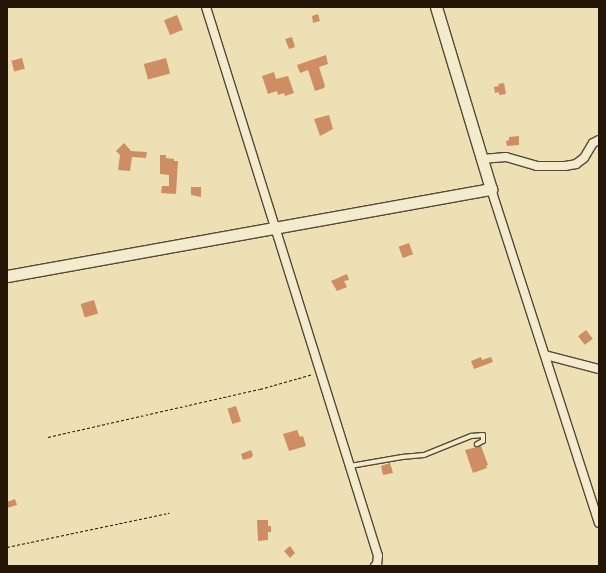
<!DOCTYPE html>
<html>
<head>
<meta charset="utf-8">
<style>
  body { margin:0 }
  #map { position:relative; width:606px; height:573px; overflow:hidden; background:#ece0b4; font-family:"IM FELL French Canon",serif }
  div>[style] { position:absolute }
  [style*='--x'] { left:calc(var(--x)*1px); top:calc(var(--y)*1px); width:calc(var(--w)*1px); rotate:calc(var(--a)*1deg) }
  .building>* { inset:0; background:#cf8d63; transform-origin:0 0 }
  .path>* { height:1px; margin-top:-0.5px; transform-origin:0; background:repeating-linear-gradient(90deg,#251507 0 3px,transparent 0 5px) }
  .roads { filter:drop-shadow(1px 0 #574832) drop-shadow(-1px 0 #574832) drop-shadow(0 1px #574832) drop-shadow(0 -1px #574832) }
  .lane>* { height:4px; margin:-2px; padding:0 2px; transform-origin:2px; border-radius:2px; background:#f3ebce }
  .street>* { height:8px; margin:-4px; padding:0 4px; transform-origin:4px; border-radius:4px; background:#f3ebce }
  .secondary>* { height:11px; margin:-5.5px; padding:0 5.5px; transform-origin:5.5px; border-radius:5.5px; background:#f3ebce }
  span { translate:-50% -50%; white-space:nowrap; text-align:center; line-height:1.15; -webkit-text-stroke:4px #f3ebce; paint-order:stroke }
  .frame { position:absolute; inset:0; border:8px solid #251507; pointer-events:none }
</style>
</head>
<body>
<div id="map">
  <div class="building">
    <i style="clip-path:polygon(318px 14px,320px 21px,313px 23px,312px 16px)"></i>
    <i style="left:177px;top:15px;width:16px;height:14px;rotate:68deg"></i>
    <i style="clip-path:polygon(292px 37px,295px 47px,289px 49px,285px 39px)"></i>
    <i style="clip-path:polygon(326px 55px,328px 64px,319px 67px,325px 86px,324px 88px,315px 91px,308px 70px,300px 73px,297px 65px)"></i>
    <i style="left:22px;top:58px;width:11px;height:11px;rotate:75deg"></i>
    <i style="left:166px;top:58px;width:16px;height:23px;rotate:75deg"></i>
    <i style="clip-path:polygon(274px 72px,276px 79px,288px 76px,294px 93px,285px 96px,284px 93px,278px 95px,277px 91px,268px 94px,262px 76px)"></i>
    <i style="clip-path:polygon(504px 83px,506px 94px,499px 95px,499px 92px,495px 93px,494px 87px,499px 86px,498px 84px)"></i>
    <i style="clip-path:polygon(329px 115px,333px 129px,320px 136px,314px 119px)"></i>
    <i style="clip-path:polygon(519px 136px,519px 145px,507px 146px,506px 141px,509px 140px,509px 137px)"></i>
    <i style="clip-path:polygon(124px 143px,131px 151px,147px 152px,146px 158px,132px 157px,130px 171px,118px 170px,120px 155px,116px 151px)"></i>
    <i style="clip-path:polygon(160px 155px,166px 155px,166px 158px,174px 159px,174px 161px,178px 161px,176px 194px,161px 193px,162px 186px,169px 186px,169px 175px,160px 174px)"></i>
    <i style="clip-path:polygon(191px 187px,201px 187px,201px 197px,191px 195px)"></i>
    <i style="left:409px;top:243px;width:12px;height:11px;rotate:70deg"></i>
    <i style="clip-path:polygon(347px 274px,349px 280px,344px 281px,347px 287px,337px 291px,331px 281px)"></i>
    <i style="left:94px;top:300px;width:14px;height:14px;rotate:73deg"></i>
    <i style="left:586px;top:330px;width:11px;height:10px;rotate:52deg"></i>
    <i style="clip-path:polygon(481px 357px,482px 360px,491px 357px,493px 362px,474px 369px,471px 361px)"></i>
    <i style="left:236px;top:406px;width:16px;height:9px;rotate:72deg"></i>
    <i style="clip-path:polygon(297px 430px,300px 437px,303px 436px,306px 446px,289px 451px,283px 434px)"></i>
    <i style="clip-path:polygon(481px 446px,488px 465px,486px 466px,487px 468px,473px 473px,465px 450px)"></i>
    <i style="clip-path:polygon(251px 450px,253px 455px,251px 458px,243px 460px,241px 454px)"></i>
    <i style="clip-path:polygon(390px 463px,393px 473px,383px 475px,381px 466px)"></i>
    <i style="clip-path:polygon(15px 499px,17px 505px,7px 508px,7px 502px)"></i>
    <i style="clip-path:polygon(257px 520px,268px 520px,268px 526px,271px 526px,271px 532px,268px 532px,268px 540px,258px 541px)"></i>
    <i style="clip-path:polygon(290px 546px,295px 553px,290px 558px,284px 551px)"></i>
  </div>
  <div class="path">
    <i style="--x:48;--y:437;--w:217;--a:-12.8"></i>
    <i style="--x:260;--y:389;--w:55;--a:-15.8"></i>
    <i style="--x:7;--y:547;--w:166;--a:-11.9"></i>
  </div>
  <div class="roads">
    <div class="lane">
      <i style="--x:350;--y:466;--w:53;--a:-9.8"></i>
      <i style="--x:402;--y:457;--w:22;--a:-5"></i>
      <i style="--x:424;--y:455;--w:51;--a:-22"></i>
      <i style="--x:471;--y:436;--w:12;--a:-5"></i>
      <i style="--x:483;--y:435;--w:6;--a:90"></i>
      <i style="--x:483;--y:441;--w:7;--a:153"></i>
    </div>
    <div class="street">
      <i style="--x:206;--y:7;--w:575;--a:72.6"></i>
      <i style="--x:378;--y:556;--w:8;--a:97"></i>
      <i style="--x:377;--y:564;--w:3;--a:135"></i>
      <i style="--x:482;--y:159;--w:24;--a:-5"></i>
      <i style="--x:506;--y:157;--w:32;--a:16"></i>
      <i style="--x:537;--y:166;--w:28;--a:0"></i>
      <i style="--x:565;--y:166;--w:11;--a:-10"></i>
      <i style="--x:576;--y:164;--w:10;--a:-37"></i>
      <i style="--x:584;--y:158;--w:17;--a:-59"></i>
      <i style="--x:593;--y:143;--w:7;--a:-27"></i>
      <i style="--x:491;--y:189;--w:351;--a:72.1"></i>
      <i style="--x:545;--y:355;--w:56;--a:14.5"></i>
    </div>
    <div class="secondary">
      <i style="--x:7;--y:276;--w:492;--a:-10.2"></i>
      <i style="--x:491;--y:189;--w:190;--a:-106.8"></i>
    </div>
  </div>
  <div class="frame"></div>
</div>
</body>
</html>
